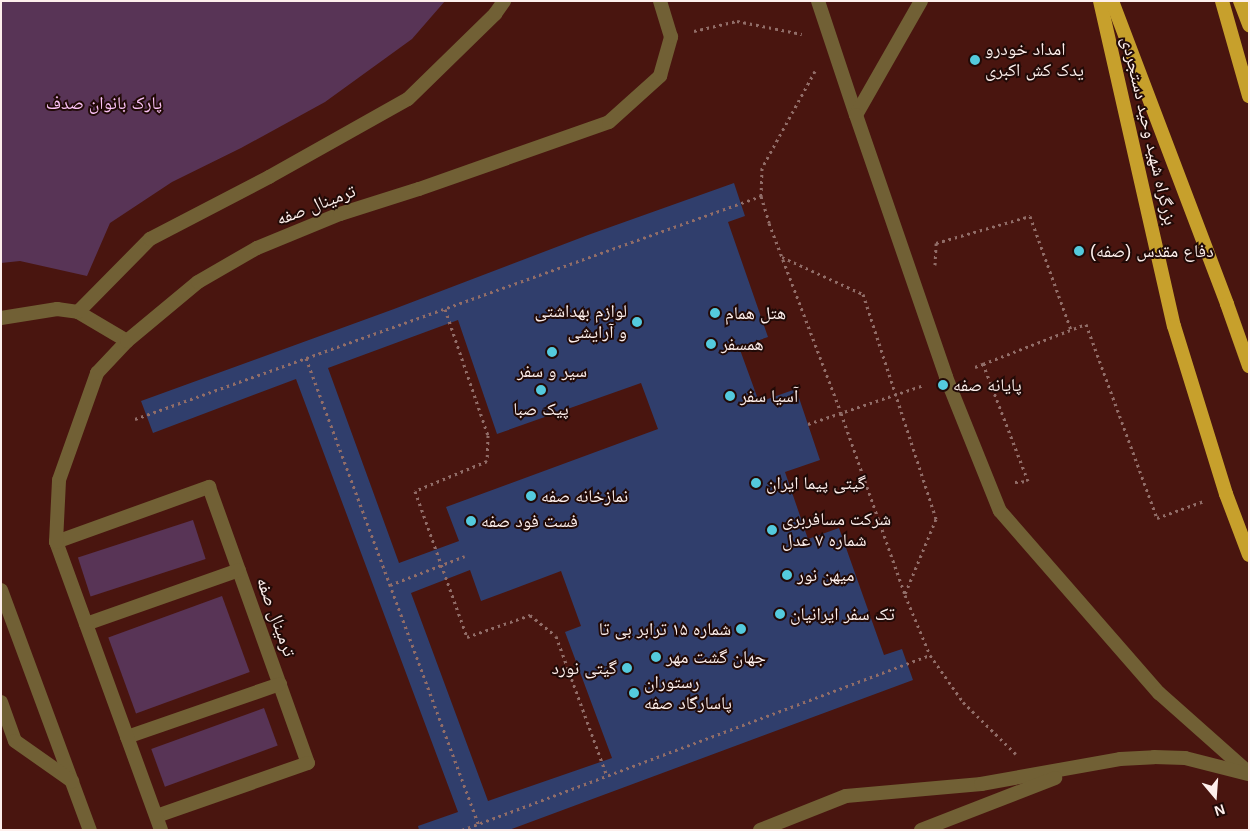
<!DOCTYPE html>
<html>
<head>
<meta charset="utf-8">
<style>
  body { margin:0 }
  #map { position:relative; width:1250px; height:831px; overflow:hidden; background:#49150f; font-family:Arial,"Noto Naskh Arabic",sans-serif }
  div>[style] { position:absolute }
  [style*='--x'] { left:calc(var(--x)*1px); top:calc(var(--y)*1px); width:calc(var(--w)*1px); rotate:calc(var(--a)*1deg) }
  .green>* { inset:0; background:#583456; transform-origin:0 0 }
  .building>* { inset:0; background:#303e6c }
  .path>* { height:3px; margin-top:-1.5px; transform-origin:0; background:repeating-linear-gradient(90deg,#916d68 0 2.5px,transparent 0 6.5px) }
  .service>* { height:14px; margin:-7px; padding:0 7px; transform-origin:7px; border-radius:7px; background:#716035 }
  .trunk>* { height:14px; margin:-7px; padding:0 7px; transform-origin:7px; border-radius:7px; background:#c7a02c }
  .dots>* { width:14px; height:14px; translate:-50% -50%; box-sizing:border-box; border:2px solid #210a07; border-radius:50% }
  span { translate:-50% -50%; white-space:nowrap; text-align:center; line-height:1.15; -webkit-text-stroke:4px #210a07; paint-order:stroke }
  .poi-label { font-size:18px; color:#fdefec }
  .left { translate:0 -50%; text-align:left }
  .right { translate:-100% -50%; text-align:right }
  .park-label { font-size:18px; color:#fcc3f7 }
  .street-label { font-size:18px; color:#fdefec }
  .frame { position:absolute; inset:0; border:2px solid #fdefec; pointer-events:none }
  .north { position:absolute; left:1190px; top:771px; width:50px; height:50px; -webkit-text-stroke:4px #210a07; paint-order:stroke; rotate:162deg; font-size:14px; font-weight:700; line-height:20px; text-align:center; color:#fdefec }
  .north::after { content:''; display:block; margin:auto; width:18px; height:22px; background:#fdefec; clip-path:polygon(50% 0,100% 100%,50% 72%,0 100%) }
</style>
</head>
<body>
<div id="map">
  <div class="green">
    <i style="clip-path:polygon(1px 1px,445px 1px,412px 39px,325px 102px,241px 148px,172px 182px,110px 223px,87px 276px,20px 261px,1px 263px)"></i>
    <i style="left:193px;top:520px;width:41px;height:121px;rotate:72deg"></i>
    <i style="left:222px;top:596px;width:81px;height:121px;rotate:70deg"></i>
    <i style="left:264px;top:708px;width:40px;height:120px;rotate:70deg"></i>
  </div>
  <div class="building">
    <i style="clip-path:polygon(evenodd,734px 183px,745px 216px,728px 222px,768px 337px,739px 347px,759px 402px,796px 389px,820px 460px,785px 472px,808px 539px,839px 528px,884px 655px,902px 649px,913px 680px,509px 830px,419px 830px,418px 826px,458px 812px,296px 379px,153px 433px,141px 401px,394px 309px,588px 235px,734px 183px,458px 320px,497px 434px,641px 383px,658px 429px,446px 507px,459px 541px,399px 563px,328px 368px,458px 320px,734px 183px,470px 570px,481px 601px,561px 571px,581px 626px,565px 632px,612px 758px,488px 801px,411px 593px,470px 570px)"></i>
  </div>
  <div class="path">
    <i style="--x:694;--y:31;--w:44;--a:-13.1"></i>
    <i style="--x:737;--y:21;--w:66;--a:11.3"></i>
    <i style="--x:815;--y:71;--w:111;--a:118.7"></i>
    <i style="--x:762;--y:168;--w:28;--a:92"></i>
    <i style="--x:761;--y:196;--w:28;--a:73"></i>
    <i style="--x:769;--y:223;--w:203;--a:69.2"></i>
    <i style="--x:841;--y:413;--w:193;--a:70.6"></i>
    <i style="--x:905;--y:595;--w:65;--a:67.4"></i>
    <i style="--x:930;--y:655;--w:57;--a:54.9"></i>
    <i style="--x:963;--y:702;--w:74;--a:44.5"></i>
    <i style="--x:782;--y:257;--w:89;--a:24.6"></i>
    <i style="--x:863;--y:294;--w:237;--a:72"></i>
    <i style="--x:936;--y:519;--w:81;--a:112.5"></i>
    <i style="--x:935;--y:265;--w:22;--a:-87"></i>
    <i style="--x:936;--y:243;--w:98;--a:-16"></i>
    <i style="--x:1030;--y:216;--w:121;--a:70.2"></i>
    <i style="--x:445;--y:309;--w:133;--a:71.2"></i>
    <i style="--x:488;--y:435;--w:26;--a:92"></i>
    <i style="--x:487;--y:461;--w:78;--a:157.4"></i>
    <i style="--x:415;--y:491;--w:155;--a:70.4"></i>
    <i style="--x:467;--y:637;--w:67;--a:-19.2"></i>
    <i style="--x:530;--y:615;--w:33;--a:39"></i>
    <i style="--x:556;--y:636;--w:149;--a:70"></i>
    <i style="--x:306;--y:358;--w:497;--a:69.7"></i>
    <i style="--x:975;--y:367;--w:9;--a:-21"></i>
    <i style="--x:135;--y:419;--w:665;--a:-19.61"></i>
    <i style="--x:808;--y:424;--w:122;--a:-18.6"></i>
    <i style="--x:1015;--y:482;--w:13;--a:-4"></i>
    <i style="--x:1028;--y:481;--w:125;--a:-111"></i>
    <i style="--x:983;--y:364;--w:110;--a:-21.2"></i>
    <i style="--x:1086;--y:324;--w:207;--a:69.9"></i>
    <i style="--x:1157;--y:518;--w:50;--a:-19.9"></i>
    <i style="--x:390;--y:585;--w:80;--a:-21.1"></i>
    <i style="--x:462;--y:830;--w:500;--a:-20.5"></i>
  </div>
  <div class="service">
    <i style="--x:818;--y:1;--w:120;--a:71.6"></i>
    <i style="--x:921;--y:1;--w:131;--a:119.7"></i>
    <i style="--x:856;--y:115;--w:277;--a:71"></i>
    <i style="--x:946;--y:377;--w:144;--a:68.1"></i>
    <i style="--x:1000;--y:511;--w:242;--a:48.9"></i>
    <i style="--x:1159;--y:693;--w:120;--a:41.6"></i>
    <i style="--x:78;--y:312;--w:57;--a:30.6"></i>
    <i style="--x:1;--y:318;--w:57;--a:-9.1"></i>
    <i style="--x:57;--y:309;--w:21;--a:8"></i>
    <i style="--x:78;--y:312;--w:103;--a:-45.4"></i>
    <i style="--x:150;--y:239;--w:134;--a:-27.5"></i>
    <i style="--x:269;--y:177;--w:159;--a:-29.3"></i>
    <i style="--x:408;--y:99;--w:122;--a:-44.3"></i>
    <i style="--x:495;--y:14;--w:16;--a:-55"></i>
    <i style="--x:56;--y:542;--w:163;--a:-19.8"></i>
    <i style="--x:209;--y:487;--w:293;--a:70.3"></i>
    <i style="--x:308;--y:763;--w:160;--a:160.7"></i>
    <i style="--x:1;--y:590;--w:256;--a:69.7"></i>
    <i style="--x:86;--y:624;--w:162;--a:-19.4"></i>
    <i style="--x:1;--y:702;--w:41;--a:70.3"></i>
    <i style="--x:15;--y:741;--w:70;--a:35.1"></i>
    <i style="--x:127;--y:737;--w:162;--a:-19.1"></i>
    <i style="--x:161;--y:830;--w:307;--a:-110"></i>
    <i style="--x:56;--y:542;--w:62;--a:-87.2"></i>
    <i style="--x:59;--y:480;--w:114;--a:-70.4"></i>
    <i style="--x:97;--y:373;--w:44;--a:-46.8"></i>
    <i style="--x:127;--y:341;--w:92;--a:-39.7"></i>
    <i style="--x:198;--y:282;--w:68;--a:-30"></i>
    <i style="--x:257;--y:248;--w:90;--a:-22.3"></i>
    <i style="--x:340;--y:214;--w:83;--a:-17.6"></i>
    <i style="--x:419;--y:189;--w:201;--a:-19.4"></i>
    <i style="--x:609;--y:122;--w:69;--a:-42"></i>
    <i style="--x:660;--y:76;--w:41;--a:-74.2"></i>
    <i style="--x:671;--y:37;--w:38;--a:-107"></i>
    <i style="--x:760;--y:830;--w:92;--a:-21.6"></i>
    <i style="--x:846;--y:796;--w:136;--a:-5.1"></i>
    <i style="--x:981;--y:784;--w:141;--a:-10.2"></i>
    <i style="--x:1120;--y:759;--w:34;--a:-3"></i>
    <i style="--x:1154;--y:757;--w:31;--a:2"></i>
    <i style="--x:1185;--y:758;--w:65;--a:14.3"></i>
    <i style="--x:921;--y:830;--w:144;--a:-21.2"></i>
  </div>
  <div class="trunk">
    <i style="--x:1100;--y:1;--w:333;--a:77.2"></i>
    <i style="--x:1174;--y:326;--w:176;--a:72.8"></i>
    <i style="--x:1226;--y:494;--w:65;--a:69.3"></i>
    <i style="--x:1112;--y:1;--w:324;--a:69.2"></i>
    <i style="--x:1227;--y:304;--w:66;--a:70.5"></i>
    <i style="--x:1222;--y:1;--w:99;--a:74.1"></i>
    <i style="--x:1240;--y:1;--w:26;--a:69"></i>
  </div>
  <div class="dots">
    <i style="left:975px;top:60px;background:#54cadd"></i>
    <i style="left:1079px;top:251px;background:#54cadd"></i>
    <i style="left:715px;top:313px;background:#54cadd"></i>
    <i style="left:637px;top:322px;background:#54cadd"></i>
    <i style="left:711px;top:344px;background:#54cadd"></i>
    <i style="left:552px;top:352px;background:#54cadd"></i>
    <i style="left:943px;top:385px;background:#54cadd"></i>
    <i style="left:541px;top:390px;background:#54cadd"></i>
    <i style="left:730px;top:396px;background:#54cadd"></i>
    <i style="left:756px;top:483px;background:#54cadd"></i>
    <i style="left:531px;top:496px;background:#54cadd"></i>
    <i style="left:471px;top:521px;background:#54cadd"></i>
    <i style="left:772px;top:530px;background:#54cadd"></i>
    <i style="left:787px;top:575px;background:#54cadd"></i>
    <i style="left:780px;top:614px;background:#54cadd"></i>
    <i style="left:741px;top:629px;background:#54cadd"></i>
    <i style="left:656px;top:657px;background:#54cadd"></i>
    <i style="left:627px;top:668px;background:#54cadd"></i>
    <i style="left:634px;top:693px;background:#54cadd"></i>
  </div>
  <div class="poi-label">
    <span class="left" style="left:985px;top:60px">امداد خودرو<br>یدک کش اکبری</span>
    <span class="left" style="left:1090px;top:251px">دفاع مقدس (صفه)</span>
    <span class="right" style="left:627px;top:322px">لوازم بهداشتی<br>و آرایشی</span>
    <span class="left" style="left:725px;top:313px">هتل همام</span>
    <span class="left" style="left:721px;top:344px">همسفر</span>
    <span style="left:552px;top:371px">سیر و سفر</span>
    <span class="left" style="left:953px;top:385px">پایانه صفه</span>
    <span class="left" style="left:740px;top:396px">آسیا سفر</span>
    <span style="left:541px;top:409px">پیک صبا</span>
    <span class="left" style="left:766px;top:483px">گیتی پیما ایران</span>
    <span class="left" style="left:541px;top:496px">نمازخانه صفه</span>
    <span class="left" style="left:782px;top:530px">شرکت مسافربری<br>شماره ۷ عدل</span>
    <span class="left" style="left:481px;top:521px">فست فود صفه</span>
    <span class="left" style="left:797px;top:575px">میهن نور</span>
    <span class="left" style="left:790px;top:614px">تک سفر ایرانیان</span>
    <span class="right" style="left:731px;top:629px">شماره ۱۵ ترابر بی تا</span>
    <span class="left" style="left:666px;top:657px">جهان گشت مهر</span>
    <span class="right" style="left:617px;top:668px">گیتی نورد</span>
    <span class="left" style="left:644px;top:693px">رستوران<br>پاسارگاد صفه</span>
  </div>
  <div class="park-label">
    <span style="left:104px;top:103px">پارک بانوان صدف</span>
  </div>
  <div class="street-label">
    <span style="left:1149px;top:131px;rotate:77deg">بزرگراه شهید وحید دستجردی</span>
    <span style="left:316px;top:205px;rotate:-21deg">ترمینال صفه</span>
    <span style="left:276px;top:617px;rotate:70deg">ترمینال صفه</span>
  </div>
  <div class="frame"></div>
  <div class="north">N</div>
</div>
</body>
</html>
